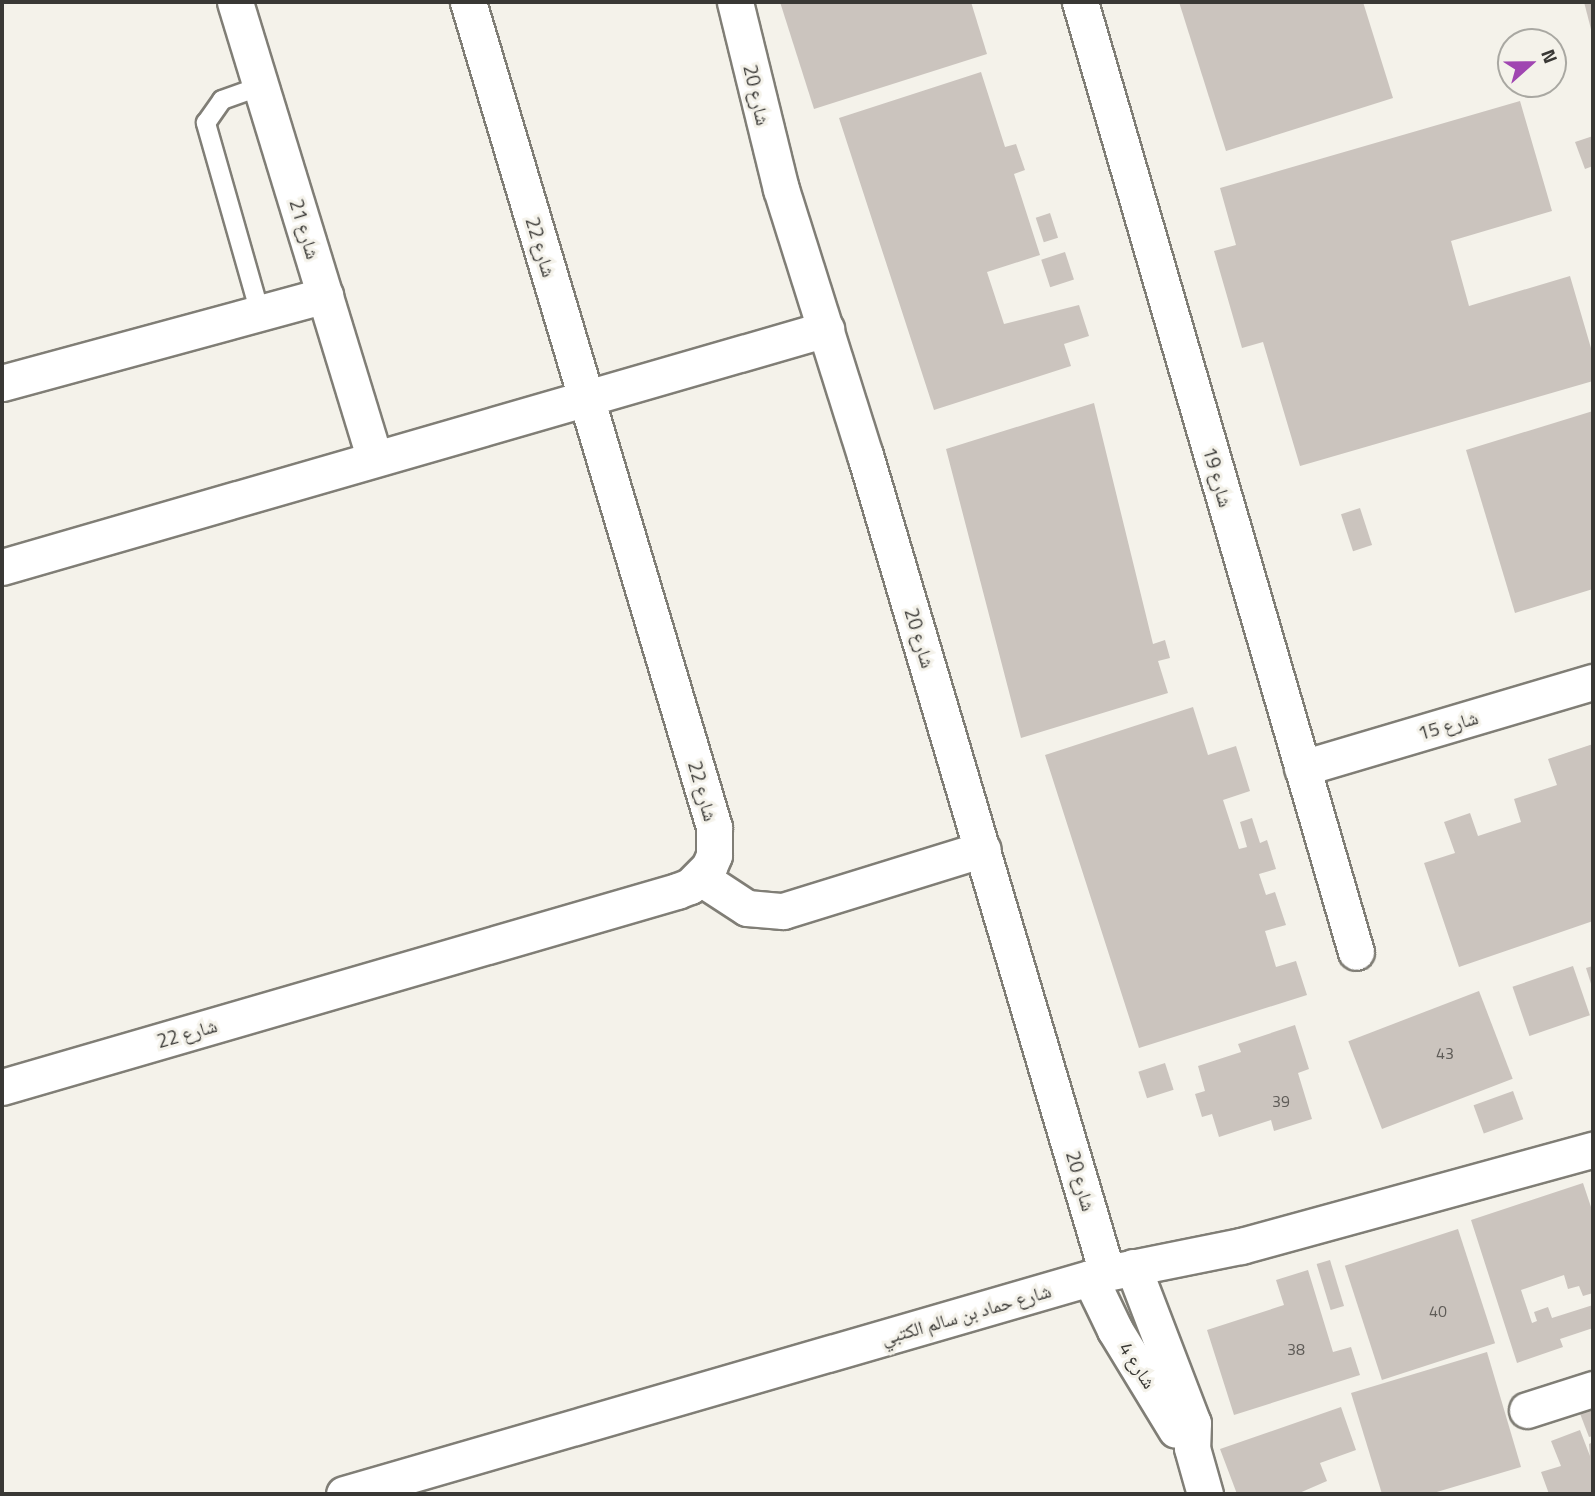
<!DOCTYPE html>
<html>
<head>
<meta charset="utf-8">
<style>
  body { margin:0 }
  #map { position:relative; width:1595px; height:1496px; overflow:hidden; background:#f4f2ea; font-family:"Titillium Web","Noto Naskh Arabic",sans-serif }
  div>[style] { position:absolute }
  [style*='--x'] { left:calc(var(--x)*1px); top:calc(var(--y)*1px); width:calc(var(--w)*1px); rotate:calc(var(--a)*1deg) }
  .building>* { inset:0; background:#cbc4be; transform-origin:0 0 }
  .roads { filter:drop-shadow(2px 0 #807e76) drop-shadow(-2px 0 #807e76) drop-shadow(0 2px #807e76) drop-shadow(0 -2px #807e76) }
  .lane>* { height:18px; margin:-9px; padding:0 9px; transform-origin:9px; border-radius:9px; background:#fff }
  .street>* { height:35px; margin:-17.5px; padding:0 17.5px; transform-origin:17.5px; border-radius:17.5px; background:#fff }
  span { translate:-50% -50%; white-space:nowrap; text-align:center; line-height:1.15; -webkit-text-stroke:6px #f4f2ea; paint-order:stroke }
  .number-label { font-size:16px; color:#5e5b57 }
  .number-label span { -webkit-text-stroke-width:0 }
  .street-label { font-size:19px; color:#393835 }
  .frame { position:absolute; inset:0; border:4px solid #393835; pointer-events:none }
  .north { position:absolute; left:1497px; top:28px; width:70px; height:70px; box-sizing:border-box; background:#f4f2ea; border:2px solid #a9a8a2; border-radius:50%; rotate:69deg; font-size:19px; font-weight:700; line-height:28px; text-align:center; color:#393835 }
  .north::after { content:''; display:block; margin:auto; width:24px; height:32px; background:#a046b1; clip-path:polygon(50% 0,100% 100%,50% 72%,0 100%) }
</style>
</head>
<body>
<div id="map">
  <div class="building">
    <i style="clip-path:polygon(780px 2px,971px 2px,987px 54px,814px 109px)"></i>
    <i style="clip-path:polygon(1179px 2px,1363px 2px,1393px 98px,1226px 151px)"></i>
    <i style="clip-path:polygon(1584px 2px,1593px 2px,1593px 33px,1592px 33px)"></i>
    <i style="clip-path:polygon(981px 72px,1005px 147px,1016px 144px,1025px 170px,1014px 174px,1040px 255px,987px 272px,1004px 324px,1079px 305px,1089px 336px,1064px 344px,1071px 366px,934px 410px,839px 118px)"></i>
    <i style="clip-path:polygon(1520px 101px,1552px 211px,1451px 241px,1469px 306px,1570px 276px,1593px 355px,1593px 381px,1300px 466px,1263px 342px,1242px 348px,1214px 251px,1236px 245px,1220px 188px)"></i>
    <i style="clip-path:polygon(1593px 136px,1593px 166px,1585px 169px,1575px 142px)"></i>
    <i style="left:1050px;top:213px;width:26px;height:15px;rotate:72deg"></i>
    <i style="left:1065px;top:252px;width:29px;height:25px;rotate:72deg"></i>
    <i style="clip-path:polygon(1094px 403px,1153px 644px,1165px 640px,1170px 658px,1158px 661px,1168px 693px,1021px 738px,946px 449px)"></i>
    <i style="clip-path:polygon(1593px 411px,1593px 589px,1515px 613px,1466px 450px)"></i>
    <i style="left:1360px;top:508px;width:39px;height:20px;rotate:72deg"></i>
    <i style="clip-path:polygon(1193px 707px,1208px 755px,1236px 746px,1250px 791px,1223px 800px,1239px 849px,1247px 847px,1240px 822px,1252px 818px,1260px 843px,1267px 840px,1276px 869px,1259px 874px,1266px 895px,1275px 892px,1286px 925px,1265px 931px,1276px 967px,1296px 961px,1307px 995px,1139px 1048px,1045px 755px)"></i>
    <i style="clip-path:polygon(1593px 744px,1593px 921px,1459px 967px,1424px 863px,1455px 853px,1444px 822px,1470px 813px,1478px 836px,1521px 822px,1514px 799px,1557px 785px,1548px 759px)"></i>
    <i style="left:1573px;top:966px;width:52px;height:64px;rotate:71deg"></i>
    <i style="clip-path:polygon(1593px 966px,1593px 990px,1586px 968px)"></i>
    <i style="left:1479px;top:991px;width:94px;height:140px;rotate:69deg"></i>
    <i style="clip-path:polygon(1295px 1025px,1309px 1069px,1298px 1073px,1312px 1119px,1274px 1131px,1271px 1120px,1219px 1137px,1212px 1114px,1202px 1117px,1195px 1094px,1205px 1091px,1198px 1066px,1241px 1052px,1238px 1044px)"></i>
    <i style="left:1165px;top:1063px;width:28px;height:28px;rotate:72deg"></i>
    <i style="left:1513px;top:1091px;width:30px;height:42px;rotate:70deg"></i>
    <i style="clip-path:polygon(1583px 1183px,1593px 1213px,1593px 1293px,1583px 1296px,1579px 1286px,1568px 1289px,1564px 1275px,1521px 1290px,1532px 1323px,1537px 1321px,1534px 1312px,1548px 1307px,1552px 1318px,1593px 1305px,1593px 1328px,1560px 1339px,1563px 1347px,1517px 1363px,1471px 1220px)"></i>
    <i style="left:1458px;top:1229px;width:120px;height:119px;rotate:72deg"></i>
    <i style="left:1330px;top:1260px;width:48px;height:14px;rotate:73deg"></i>
    <i style="clip-path:polygon(1308px 1270px,1333px 1352px,1351px 1347px,1360px 1375px,1234px 1415px,1207px 1330px,1284px 1305px,1276px 1280px)"></i>
    <i style="clip-path:polygon(1487px 1352px,1521px 1467px,1430px 1494px,1382px 1494px,1351px 1393px)"></i>
    <i style="clip-path:polygon(1593px 1405px,1593px 1436px,1589px 1437px,1579px 1411px)"></i>
    <i style="clip-path:polygon(1341px 1407px,1356px 1450px,1320px 1463px,1327px 1481px,1297px 1494px,1237px 1494px,1220px 1449px)"></i>
    <i style="clip-path:polygon(1580px 1430px,1590px 1456px,1589px 1444px,1593px 1442px,1593px 1494px,1549px 1494px,1541px 1472px,1561px 1466px,1551px 1441px)"></i>
  </div>
  <div class="roads">
    <div class="lane">
      <i style="--x:260;--y:313;--w:198;--a:-105.9"></i>
      <i style="--x:206;--y:123;--w:28;--a:-55"></i>
      <i style="--x:222;--y:100;--w:41;--a:-19.7"></i>
    </div>
    <div class="street">
      <i style="--x:235;--y:2;--w:476;--a:73"></i>
      <i style="--x:735;--y:2;--w:193;--a:76.2"></i>
      <i style="--x:781;--y:189;--w:279;--a:72.5"></i>
      <i style="--x:865;--y:455;--w:853;--a:73.52"></i>
      <i style="--x:1080;--y:2;--w:989;--a:73.8"></i>
      <i style="--x:2;--y:383;--w:335;--a:-15.2"></i>
      <i style="--x:2;--y:567;--w:858;--a:-16.11"></i>
      <i style="--x:1302;--y:768;--w:303;--a:-16.5"></i>
      <i style="--x:701;--y:878;--w:55;--a:33.1"></i>
      <i style="--x:747;--y:908;--w:36;--a:5"></i>
      <i style="--x:783;--y:911;--w:209;--a:-17.2"></i>
      <i style="--x:2;--y:1087;--w:703;--a:-16.19"></i>
      <i style="--x:677;--y:891;--w:14;--a:-21"></i>
      <i style="--x:690;--y:886;--w:27;--a:-45"></i>
      <i style="--x:709;--y:867;--w:13;--a:-67"></i>
      <i style="--x:714;--y:855;--w:28;--a:-90"></i>
      <i style="--x:714;--y:827;--w:861;--a:-106.6"></i>
      <i style="--x:1133;--y:1267;--w:167;--a:69"></i>
      <i style="--x:1193;--y:1423;--w:25;--a:92"></i>
      <i style="--x:1192;--y:1448;--w:48;--a:74.2"></i>
      <i style="--x:1090;--y:1278;--w:58;--a:64.3"></i>
      <i style="--x:1115;--y:1330;--w:117;--a:58.6"></i>
      <i style="--x:1527;--y:1410;--w:69;--a:-17.7"></i>
      <i style="--x:344;--y:1494;--w:794;--a:-16.15"></i>
      <i style="--x:1107;--y:1273;--w:137;--a:-11.4"></i>
      <i style="--x:1241;--y:1246;--w:365;--a:-15.3"></i>
    </div>
  </div>
  <div class="number-label">
    <span style="left:1445px;top:1053px">43</span>
    <span style="left:1281px;top:1101px">39</span>
    <span style="left:1438px;top:1311px">40</span>
    <span style="left:1296px;top:1349px">38</span>
  </div>
  <div class="street-label">
    <span style="left:757px;top:95px;rotate:77deg">شارع 20</span>
    <span style="left:305px;top:229px;rotate:73deg">شارع 21</span>
    <span style="left:541px;top:247px;rotate:73deg">شارع 22</span>
    <span style="left:1218px;top:477px;rotate:74deg">شارع 19</span>
    <span style="left:920px;top:638px;rotate:73deg">شارع 20</span>
    <span style="left:1448px;top:725px;rotate:-16deg">شارع 15</span>
    <span style="left:703px;top:791px;rotate:74deg">شارع 22</span>
    <span style="left:187px;top:1033px;rotate:-16deg">شارع 22</span>
    <span style="left:1081px;top:1181px;rotate:74deg">شارع 20</span>
    <span style="left:966px;top:1314px;rotate:-16deg">شارع حماد بن سالم الكتبي</span>
    <span style="left:1138px;top:1365px;rotate:57deg">شارع 4</span>
  </div>
  <div class="frame"></div>
  <div class="north">N</div>
</div>
</body>
</html>
